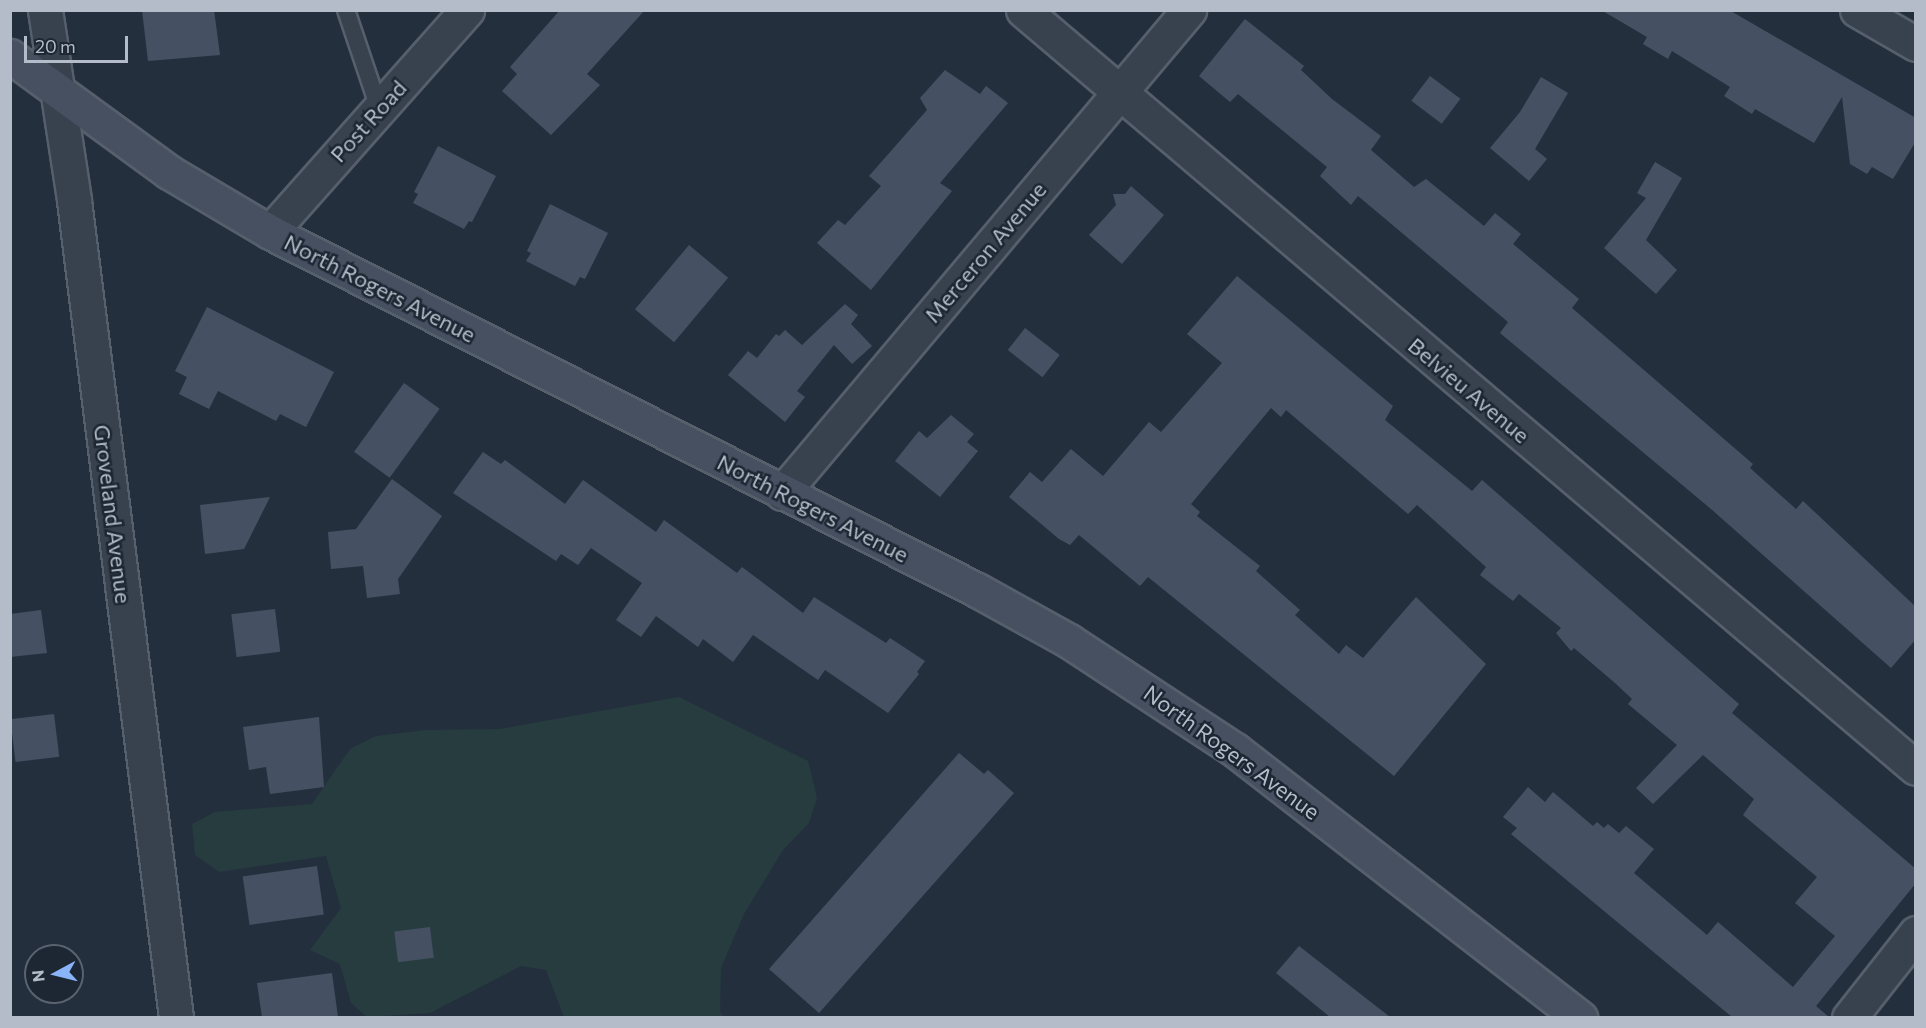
<!DOCTYPE html>
<html>
<head>
<meta charset="utf-8">
<style>
  body { margin:0 }
  #map { position:relative; width:1926px; height:1028px; overflow:hidden; background:#242f3e; font-family:Commissioner,sans-serif }
  div>[style] { position:absolute }
  [style*='--x'] { left:calc(var(--x)*1px); top:calc(var(--y)*1px); width:calc(var(--w)*1px); rotate:calc(var(--a)*1deg) }
  .green>* { inset:0; background:#263c3f }
  .building>* { inset:0; background:#455162; transform-origin:0 0 }
  .roads { filter:drop-shadow(2px 0 #565f6c) drop-shadow(-2px 0 #565f6c) drop-shadow(0 2px #565f6c) drop-shadow(0 -2px #565f6c) }
  .lane>* { height:16px; margin:-8px; padding:0 8px; transform-origin:8px; border-radius:8px; background:#38414e }
  .street>* { height:33px; margin:-16.5px; padding:0 16.5px; transform-origin:16.5px; border-radius:16.5px; background:#38414e }
  .secondary>* { height:33px; margin:-16.5px; padding:0 16.5px; transform-origin:16.5px; border-radius:16.5px; background:#465061 }
  span { translate:-50% -50%; white-space:nowrap; text-align:center; line-height:1.15; -webkit-text-stroke:5px #1d2633; paint-order:stroke }
  .street-label { font-size:22px; color:#b4bcc9 }
  .frame { position:absolute; inset:0; border:12px solid #b4bcc9; pointer-events:none }
  .north { position:absolute; left:24px; top:944px; width:60px; height:60px; box-sizing:border-box; background:#1d2633; border:2px solid #59626f; border-radius:50%; rotate:263deg; font-size:16px; font-weight:700; line-height:24px; text-align:center; color:#b4bcc9 }
  .north::after { content:''; display:block; margin:auto; width:21px; height:27px; background:#8ab4f8; clip-path:polygon(50% 0,100% 100%,50% 72%,0 100%) }
  .scale { position:absolute; left:24px; top:36px; width:104px; height:27px; box-sizing:border-box; border:3px solid #b4bcc9; border-top:0; padding-left:8px; font-size:18px; line-height:21px; white-space:nowrap; color:#b4bcc9; -webkit-text-stroke:4px #1d2633; paint-order:stroke }
</style>
</head>
<body>
<div id="map">
  <div class="green">
    <i style="clip-path:polygon(679px 697px,808px 761px,817px 798px,809px 823px,783px 850px,744px 914px,721px 968px,720px 1012px,725px 1018px,564px 1017px,546px 970px,521px 966px,430px 1013px,367px 1017px,351px 1003px,340px 964px,310px 950px,341px 908px,326px 856px,219px 872px,195px 855px,192px 824px,215px 812px,312px 804px,350px 749px,376px 736px,426px 730px,500px 729px)"></i>
  </div>
  <div class="building">
    <i style="clip-path:polygon(142px 10px,214px 10px,220px 55px,148px 61px)"></i>
    <i style="clip-path:polygon(560px 10px,645px 10px,587px 74px,600px 85px,551px 135px,502px 91px,517px 74px,510px 67px)"></i>
    <i style="clip-path:polygon(1601px 10px,1729px 10px,1916px 118px,1916px 141px,1893px 179px,1872px 167px,1867px 174px,1850px 164px,1842px 97px,1814px 143px,1755px 109px,1752px 114px,1724px 96px,1730px 87px,1672px 51px,1668px 59px,1643px 44px,1647px 37px)"></i>
    <i style="clip-path:polygon(1245px 19px,1304px 66px,1301px 70px,1332px 99px,1381px 136px,1371px 150px,1414px 187px,1426px 179px,1484px 226px,1495px 213px,1521px 234px,1513px 244px,1579px 299px,1572px 308px,1753px 464px,1750px 468px,1796px 509px,1803px 501px,1916px 607px,1916px 639px,1891px 668px,1711px 509px,1500px 333px,1508px 322px,1358px 196px,1351px 205px,1320px 176px,1327px 167px,1238px 94px,1230px 102px,1199px 76px)"></i>
    <i style="clip-path:polygon(945px 70px,980px 94px,986px 86px,1008px 103px,940px 183px,952px 191px,871px 290px,817px 243px,838px 220px,845px 225px,881px 186px,869px 176px,927px 110px,920px 98px)"></i>
    <i style="left:1430px;top:76px;width:38px;height:31px;rotate:37deg"></i>
    <i style="clip-path:polygon(1541px 77px,1568px 93px,1535px 149px,1547px 159px,1529px 181px,1490px 148px,1520px 112px)"></i>
    <i style="clip-path:polygon(438px 146px,496px 176px,472px 222px,469px 221px,464px 229px,413px 203px,418px 194px,414px 192px)"></i>
    <i style="clip-path:polygon(1655px 162px,1682px 178px,1646px 240px,1677px 270px,1656px 294px,1604px 248px,1646px 198px,1637px 193px)"></i>
    <i style="clip-path:polygon(1131px 186px,1164px 215px,1122px 264px,1089px 235px,1116px 205px,1113px 194px,1125px 194px)"></i>
    <i style="clip-path:polygon(550px 204px,608px 233px,585px 279px,580px 277px,575px 286px,526px 261px,531px 253px,527px 251px)"></i>
    <i style="left:689px;top:245px;width:51px;height:84px;rotate:40deg"></i>
    <i style="clip-path:polygon(1237px 276px,1393px 406px,1385px 420px,1472px 491px,1482px 480px,1739px 704px,1732px 713px,1916px 869px,1916px 883px,1816px 1006px,1829px 1017px,1732px 1017px,1511px 834px,1517px 828px,1503px 817px,1528px 787px,1545px 802px,1553px 792px,1593px 826px,1597px 822px,1604px 828px,1608px 824px,1619px 833px,1626px 826px,1654px 849px,1634px 873px,1707px 935px,1718px 922px,1793px 987px,1835px 936px,1795px 903px,1817px 877px,1743px 815px,1754px 799px,1703px 755px,1653px 804px,1636px 788px,1677px 745px,1628px 704px,1632px 699px,1615px 683px,1574px 648px,1571px 651px,1556px 633px,1561px 628px,1519px 594px,1513px 601px,1480px 575px,1486px 567px,1417px 505px,1408px 514px,1286px 410px,1281px 417px,1271px 408px,1191px 504px,1200px 512px,1197px 516px,1260px 566px,1256px 571px,1300px 610px,1295px 615px,1339px 654px,1346px 645px,1363px 658px,1416px 597px,1486px 664px,1394px 776px,1148px 577px,1140px 586px,1079px 535px,1070px 545px,1059px 539px,1009px 497px,1030px 472px,1042px 482px,1071px 449px,1103px 476px,1149px 422px,1161px 432px,1222px 363px,1187px 334px)"></i>
    <i style="clip-path:polygon(845px 304px,858px 315px,851px 324px,872px 346px,852px 364px,834px 345px,797px 391px,805px 397px,785px 422px,728px 375px,748px 351px,757px 358px,776px 334px,779px 336px,785px 330px,802px 345px)"></i>
    <i style="clip-path:polygon(207px 307px,334px 372px,306px 427px,280px 414px,276px 421px,218px 391px,209px 409px,179px 394px,187px 377px,175px 371px)"></i>
    <i style="left:1025px;top:328px;width:44px;height:28px;rotate:38deg"></i>
    <i style="left:404px;top:383px;width:44px;height:85px;rotate:36deg"></i>
    <i style="clip-path:polygon(951px 415px,974px 434px,967px 442px,978px 451px,940px 497px,895px 461px,919px 431px,927px 438px)"></i>
    <i style="clip-path:polygon(483px 452px,501px 464px,505px 460px,565px 504px,583px 480px,656px 532px,664px 520px,737px 573px,742px 567px,803px 613px,814px 597px,886px 643px,890px 638px,925px 661px,917px 672px,919px 674px,888px 713px,825px 670px,818px 680px,753px 635px,733px 662px,703px 639px,698px 647px,656px 616px,641px 637px,616px 620px,642px 583px,591px 548px,578px 565px,561px 554px,556px 561px,453px 493px)"></i>
    <i style="clip-path:polygon(392px 479px,442px 516px,398px 579px,400px 594px,367px 598px,363px 566px,331px 569px,328px 532px,356px 529px)"></i>
    <i style="clip-path:polygon(270px 497px,244px 549px,205px 554px,200px 505px)"></i>
    <i style="left:275px;top:609px;width:43px;height:44px;rotate:83deg"></i>
    <i style="clip-path:polygon(41px 610px,47px 653px,10px 657px,10px 614px)"></i>
    <i style="left:54px;top:714px;width:43px;height:44px;rotate:83deg"></i>
    <i style="clip-path:polygon(319px 717px,324px 787px,270px 794px,266px 767px,249px 770px,243px 727px)"></i>
    <i style="clip-path:polygon(959px 753px,984px 774px,988px 770px,1014px 793px,819px 1013px,769px 969px)"></i>
    <i style="left:317px;top:866px;width:49px;height:75px;rotate:82deg"></i>
    <i style="left:430px;top:927px;width:31px;height:36px;rotate:83deg"></i>
    <i style="clip-path:polygon(1299px 946px,1390px 1017px,1330px 1017px,1276px 973px)"></i>
    <i style="clip-path:polygon(332px 973px,338px 1017px,262px 1017px,257px 983px)"></i>
  </div>
  <div class="roads">
    <div class="lane">
      <i style="--x:346;--y:10;--w:103;--a:71.4"></i>
    </div>
    <div class="street">
      <i style="--x:45;--y:10;--w:192;--a:81.3"></i>
      <i style="--x:74;--y:200;--w:824;--a:82.89"></i>
      <i style="--x:1023;--y:10;--w:1171;--a:40.33"></i>
      <i style="--x:1857;--y:10;--w:68;--a:30"></i>
      <i style="--x:270;--y:232;--w:297;--a:-48.4"></i>
      <i style="--x:782;--y:493;--w:632;--a:-49.88"></i>
      <i style="--x:1849;--y:1018;--w:108;--a:-51.8"></i>
    </div>
    <div class="secondary">
      <i style="--x:10;--y:56;--w:197;--a:36.1"></i>
      <i style="--x:169;--y:172;--w:117;--a:30.7"></i>
      <i style="--x:270;--y:232;--w:792;--a:26.86"></i>
      <i style="--x:977;--y:590;--w:105;--a:29"></i>
      <i style="--x:1069;--y:641;--w:199;--a:33.3"></i>
      <i style="--x:1235;--y:750;--w:437;--a:37.8"></i>
    </div>
  </div>
  <div class="street-label">
    <span style="left:368px;top:121px;rotate:-48deg">Post Road</span>
    <span style="left:985px;top:252px;rotate:-50deg">Merceron Avenue</span>
    <span style="left:380px;top:288px;rotate:27deg">North Rogers Avenue</span>
    <span style="left:1469px;top:390px;rotate:40deg">Belvieu Avenue</span>
    <span style="left:813px;top:508px;rotate:27deg">North Rogers Avenue</span>
    <span style="left:113px;top:514px;rotate:83deg">Groveland Avenue</span>
    <span style="left:1232px;top:752px;rotate:36deg">North Rogers Avenue</span>
  </div>
  <div class="frame"></div>
  <div class="north">N</div>
  <div class="scale">20 m</div>
</div>
</body>
</html>
